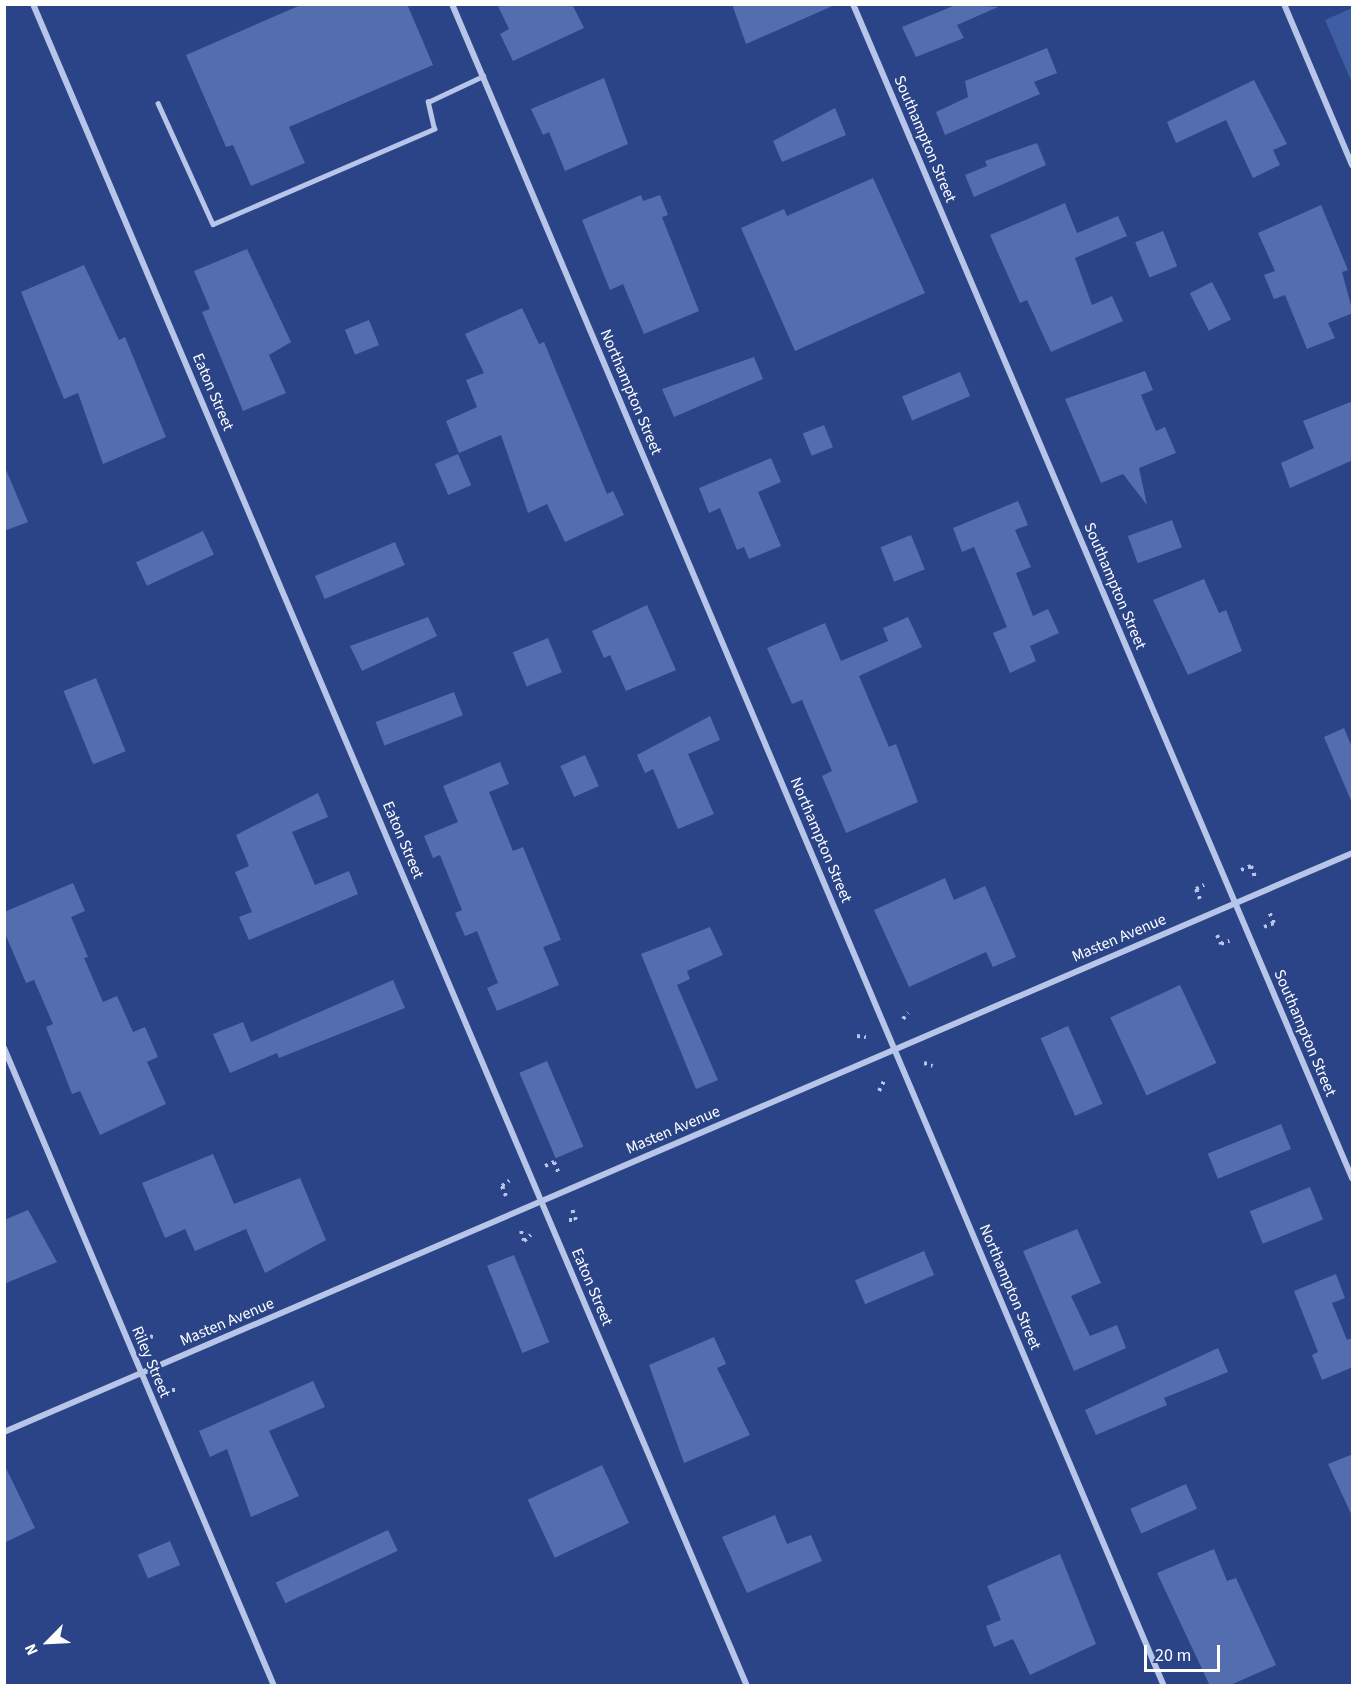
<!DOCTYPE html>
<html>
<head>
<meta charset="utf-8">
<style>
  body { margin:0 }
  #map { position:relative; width:1357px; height:1690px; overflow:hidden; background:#2a4487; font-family:"Source Sans 3",sans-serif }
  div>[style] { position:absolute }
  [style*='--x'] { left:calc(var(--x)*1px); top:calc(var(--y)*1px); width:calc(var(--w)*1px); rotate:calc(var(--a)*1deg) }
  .green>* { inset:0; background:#3f5da3 }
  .building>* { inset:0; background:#536dae; transform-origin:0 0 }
  .path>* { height:4px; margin-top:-2px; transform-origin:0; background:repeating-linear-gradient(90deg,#b6c5e8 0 3px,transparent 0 7.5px) }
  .lane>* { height:4.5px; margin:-2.25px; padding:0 2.25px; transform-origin:2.25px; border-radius:2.25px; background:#b6c5e8 }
  .street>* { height:6px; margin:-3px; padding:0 3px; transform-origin:3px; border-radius:3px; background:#b6c5e8 }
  span { translate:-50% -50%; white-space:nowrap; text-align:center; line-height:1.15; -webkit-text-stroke:5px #2a4487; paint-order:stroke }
  .street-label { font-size:16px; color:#fff }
  .frame { position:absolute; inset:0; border:6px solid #fff; pointer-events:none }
  .north { position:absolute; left:18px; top:1612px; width:60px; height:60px; -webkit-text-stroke:4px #2a4487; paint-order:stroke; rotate:246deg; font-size:16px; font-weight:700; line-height:24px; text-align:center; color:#fff }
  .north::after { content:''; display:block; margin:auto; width:21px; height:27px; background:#fff; clip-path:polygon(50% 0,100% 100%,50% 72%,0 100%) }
  .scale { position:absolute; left:1144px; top:1645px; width:76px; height:27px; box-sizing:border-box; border:3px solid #fff; border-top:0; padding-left:8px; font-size:18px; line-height:21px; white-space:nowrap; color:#fff; -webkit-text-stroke:4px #2a4487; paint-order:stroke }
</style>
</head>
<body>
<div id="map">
  <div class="green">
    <i style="clip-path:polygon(1352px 8px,1352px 83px,1325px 20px)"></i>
  </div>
  <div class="building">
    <i style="clip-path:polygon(303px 4px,407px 4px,433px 65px,289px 127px,305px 163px,251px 186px,233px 145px,226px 147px,186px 55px)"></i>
    <i style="clip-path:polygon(497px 4px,572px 4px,584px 28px,513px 61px,500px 34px,509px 29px)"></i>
    <i style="clip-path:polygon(732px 4px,837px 4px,746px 44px)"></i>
    <i style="clip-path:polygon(958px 4px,998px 7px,957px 25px,964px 38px,916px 57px,902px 27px)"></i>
    <i style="clip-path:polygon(1047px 48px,1057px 73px,1034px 82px,1040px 94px,945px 135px,936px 112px,968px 97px,965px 81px)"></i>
    <i style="clip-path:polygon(604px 78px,628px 144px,565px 171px,549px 132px,543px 135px,531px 109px)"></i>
    <i style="clip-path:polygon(1254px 80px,1287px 144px,1273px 150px,1280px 165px,1253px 178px,1226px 120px,1176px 143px,1167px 122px)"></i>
    <i style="clip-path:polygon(835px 108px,846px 135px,782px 162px,773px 141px)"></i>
    <i style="clip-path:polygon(1037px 143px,1046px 165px,974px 197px,965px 175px,987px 166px,985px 161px)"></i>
    <i style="clip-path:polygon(873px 178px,925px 293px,795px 351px,741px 228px,784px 209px,787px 216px)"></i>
    <i style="clip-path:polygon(641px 195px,643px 201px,660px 195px,668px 215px,662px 217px,699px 311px,644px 334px,623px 284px,610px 290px,582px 220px)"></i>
    <i style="clip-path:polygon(1065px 203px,1077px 233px,1118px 216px,1127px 236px,1075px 258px,1092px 305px,1112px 296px,1123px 321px,1051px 352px,1027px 300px,1020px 303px,990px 235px)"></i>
    <i style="clip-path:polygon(1321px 205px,1348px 270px,1342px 272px,1353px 313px,1328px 323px,1335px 338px,1307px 349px,1285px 295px,1274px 299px,1264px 275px,1275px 271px,1258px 233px)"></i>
    <i style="left:1163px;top:231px;width:38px;height:30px;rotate:68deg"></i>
    <i style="clip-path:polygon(247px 249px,291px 342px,269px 355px,286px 393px,243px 411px,202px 312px,210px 309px,194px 271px)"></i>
    <i style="clip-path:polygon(84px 265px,119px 340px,125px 337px,166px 437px,103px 464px,78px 393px,64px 399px,21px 292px)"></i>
    <i style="left:1212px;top:282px;width:42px;height:25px;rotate:63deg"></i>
    <i style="clip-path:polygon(522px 308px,539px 344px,544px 342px,607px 494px,613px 491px,624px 515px,565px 542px,547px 504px,528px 513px,501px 435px,459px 453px,446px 421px,477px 407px,466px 380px,484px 373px,465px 334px)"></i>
    <i style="left:369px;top:320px;width:27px;height:26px;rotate:68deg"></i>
    <i style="clip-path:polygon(754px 357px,763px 379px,674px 417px,662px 389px)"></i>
    <i style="clip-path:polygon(1145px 371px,1153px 390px,1141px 395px,1156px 431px,1165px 427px,1176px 453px,1139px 468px,1147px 505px,1123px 474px,1101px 483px,1065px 399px)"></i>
    <i style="left:960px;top:372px;width:26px;height:63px;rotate:67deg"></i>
    <i style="clip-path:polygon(1353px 401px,1353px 460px,1290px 488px,1281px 463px,1314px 448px,1303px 421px)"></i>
    <i style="left:824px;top:425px;width:24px;height:23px;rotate:68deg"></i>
    <i style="left:458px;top:454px;width:34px;height:25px;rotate:67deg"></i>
    <i style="clip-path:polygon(771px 458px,781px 482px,758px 492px,781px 546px,749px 559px,744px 547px,737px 550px,720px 508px,709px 513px,699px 488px)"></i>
    <i style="clip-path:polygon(4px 465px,28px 522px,4px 531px)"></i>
    <i style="clip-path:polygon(1018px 501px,1028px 525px,1015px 530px,1031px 567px,1016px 573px,1033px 616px,1048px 609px,1059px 633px,1030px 646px,1036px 661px,1010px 673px,993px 633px,1007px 627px,974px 547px,962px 552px,953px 528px)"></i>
    <i style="left:1172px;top:520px;width:29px;height:47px;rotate:70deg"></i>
    <i style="left:203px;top:531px;width:26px;height:74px;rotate:65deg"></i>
    <i style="left:911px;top:535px;width:37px;height:33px;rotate:68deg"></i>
    <i style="left:395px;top:542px;width:25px;height:87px;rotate:67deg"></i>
    <i style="clip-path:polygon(1204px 579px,1219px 613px,1226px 610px,1242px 651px,1188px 675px,1153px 600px)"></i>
    <i style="clip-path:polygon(647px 605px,676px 670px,626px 691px,610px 655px,604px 658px,592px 631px)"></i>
    <i style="clip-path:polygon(428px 617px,437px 636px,362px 671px,350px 646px)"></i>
    <i style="clip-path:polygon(908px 617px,922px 647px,859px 676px,889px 747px,896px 744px,918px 802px,846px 833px,822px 776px,832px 771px,802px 700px,792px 704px,767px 648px,825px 623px,841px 661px,888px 641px,883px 628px)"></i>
    <i style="left:548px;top:638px;width:37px;height:38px;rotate:68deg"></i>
    <i style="left:96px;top:678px;width:79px;height:35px;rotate:68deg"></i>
    <i style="left:454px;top:692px;width:25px;height:84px;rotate:69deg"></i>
    <i style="clip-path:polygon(710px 716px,720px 740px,688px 754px,714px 814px,678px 829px,653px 769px,645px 773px,637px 755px)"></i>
    <i style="clip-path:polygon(1344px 728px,1353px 750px,1352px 803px,1324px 737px)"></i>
    <i style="left:585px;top:755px;width:34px;height:27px;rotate:66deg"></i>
    <i style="clip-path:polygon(500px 762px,509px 784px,489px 792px,513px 851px,523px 847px,561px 940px,543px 947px,559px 985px,497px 1011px,487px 988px,498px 983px,477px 931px,465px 936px,455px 913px,462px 910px,440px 855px,433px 858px,424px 836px,458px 822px,443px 786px)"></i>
    <i style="clip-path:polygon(318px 793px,328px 817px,292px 832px,315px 885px,349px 871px,358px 894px,249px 940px,239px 917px,252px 912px,235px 872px,249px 866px,236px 835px)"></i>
    <i style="clip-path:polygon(945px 878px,954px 900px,985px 886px,1016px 957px,993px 967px,986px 952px,909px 987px,874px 910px)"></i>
    <i style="clip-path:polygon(73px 883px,85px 911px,71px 917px,88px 957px,84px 958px,103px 1002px,117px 996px,133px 1032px,145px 1027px,158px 1057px,147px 1062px,166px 1104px,100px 1135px,80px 1091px,72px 1094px,46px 1027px,53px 1024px,34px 980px,26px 983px,4px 931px,4px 912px)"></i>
    <i style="clip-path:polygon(710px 927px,723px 955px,687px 971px,690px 979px,677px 985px,718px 1080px,696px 1089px,641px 954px)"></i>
    <i style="clip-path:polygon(393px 980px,405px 1008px,279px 1058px,277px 1053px,230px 1073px,213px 1034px,243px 1022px,251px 1042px)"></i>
    <i style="left:1180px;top:985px;width:86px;height:77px;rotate:65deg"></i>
    <i style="left:1068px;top:1026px;width:85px;height:30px;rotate:66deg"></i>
    <i style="left:547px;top:1061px;width:93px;height:30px;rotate:67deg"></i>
    <i style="left:1281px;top:1124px;width:27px;height:79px;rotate:68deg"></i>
    <i style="clip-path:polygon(213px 1154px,234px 1204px,300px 1178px,326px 1240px,265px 1273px,246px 1229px,195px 1251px,185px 1229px,165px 1238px,142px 1183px)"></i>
    <i style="left:1310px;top:1187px;width:35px;height:65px;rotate:68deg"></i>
    <i style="clip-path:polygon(28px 1210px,57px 1262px,4px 1284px,4px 1220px)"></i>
    <i style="clip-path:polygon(1077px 1229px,1101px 1283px,1071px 1296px,1090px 1336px,1117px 1325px,1126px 1348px,1074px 1371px,1023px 1251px)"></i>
    <i style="left:924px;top:1251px;width:26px;height:75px;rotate:67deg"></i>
    <i style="left:514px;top:1255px;width:94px;height:29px;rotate:68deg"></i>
    <i style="clip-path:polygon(1336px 1274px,1345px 1298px,1332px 1303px,1347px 1340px,1353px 1338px,1353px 1367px,1322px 1380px,1312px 1355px,1318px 1352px,1294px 1291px)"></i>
    <i style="clip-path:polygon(714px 1337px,726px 1364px,717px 1368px,750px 1435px,684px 1463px,649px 1365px)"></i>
    <i style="clip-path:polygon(1218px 1348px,1228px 1372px,1164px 1398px,1167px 1405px,1096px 1435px,1085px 1410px)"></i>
    <i style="clip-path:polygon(313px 1381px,325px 1407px,269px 1431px,299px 1496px,251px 1517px,227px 1449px,210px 1457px,199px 1431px)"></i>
    <i style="clip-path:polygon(1353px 1454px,1353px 1518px,1328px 1464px)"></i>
    <i style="clip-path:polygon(4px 1464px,35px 1528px,4px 1543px)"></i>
    <i style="left:602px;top:1465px;width:64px;height:82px;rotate:65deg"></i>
    <i style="left:1186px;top:1484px;width:27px;height:61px;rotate:66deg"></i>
    <i style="clip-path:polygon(775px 1515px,787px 1544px,811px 1535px,822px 1561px,747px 1593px,722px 1537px)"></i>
    <i style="left:388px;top:1530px;width:23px;height:124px;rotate:65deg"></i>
    <i style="left:170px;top:1541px;width:26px;height:35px;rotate:67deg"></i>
    <i style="clip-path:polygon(1214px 1549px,1227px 1581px,1236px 1578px,1276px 1665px,1228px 1686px,1210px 1686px,1157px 1573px)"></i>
    <i style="clip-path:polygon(1060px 1554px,1096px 1644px,1030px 1675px,1013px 1639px,994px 1647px,986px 1626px,1001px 1620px,987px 1586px)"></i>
  </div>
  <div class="path">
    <i style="--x:1241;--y:870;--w:11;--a:-22"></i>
    <i style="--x:1251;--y:866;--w:12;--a:70"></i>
    <i style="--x:1200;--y:899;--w:11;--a:-112"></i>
    <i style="--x:1196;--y:889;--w:9;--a:-27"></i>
    <i style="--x:1264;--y:927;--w:11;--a:-22"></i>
    <i style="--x:1274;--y:923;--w:13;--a:-113"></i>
    <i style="--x:1217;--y:935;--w:10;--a:66"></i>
    <i style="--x:1221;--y:944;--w:9;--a:-21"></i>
    <i style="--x:903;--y:1019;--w:8;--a:-50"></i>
    <i style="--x:857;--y:1036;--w:9;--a:6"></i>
    <i style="--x:924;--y:1063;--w:9;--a:18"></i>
    <i style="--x:879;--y:1091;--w:11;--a:-63"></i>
    <i style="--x:545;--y:1166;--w:10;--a:-24"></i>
    <i style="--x:554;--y:1162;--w:13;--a:67"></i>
    <i style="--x:506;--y:1196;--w:11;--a:-112"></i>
    <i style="--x:502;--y:1186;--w:9;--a:-36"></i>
    <i style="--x:569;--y:1220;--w:7;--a:0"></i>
    <i style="--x:576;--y:1220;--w:12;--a:-110"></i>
    <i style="--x:521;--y:1231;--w:10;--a:73"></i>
    <i style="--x:524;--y:1241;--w:9;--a:-41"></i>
    <i style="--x:150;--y:1337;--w:4;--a:-14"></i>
    <i style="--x:172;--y:1390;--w:7;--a:0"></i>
  </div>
  <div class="lane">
    <i style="--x:158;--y:103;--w:133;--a:65.6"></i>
    <i style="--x:213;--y:224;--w:241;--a:-23.3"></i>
    <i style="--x:434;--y:129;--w:28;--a:-103"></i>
    <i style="--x:428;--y:102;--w:61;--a:-25.3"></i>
  </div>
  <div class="street">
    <i style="--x:33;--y:4;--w:1827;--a:67"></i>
    <i style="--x:452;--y:4;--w:1826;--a:67.06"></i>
    <i style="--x:853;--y:4;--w:1276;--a:66.97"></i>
    <i style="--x:1284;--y:4;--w:175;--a:67.1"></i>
    <i style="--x:4;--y:1048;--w:693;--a:67.06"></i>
    <i style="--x:4;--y:1432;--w:1467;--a:-23.24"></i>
  </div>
  <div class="street-label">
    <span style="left:925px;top:139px;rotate:67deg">Southampton Street</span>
    <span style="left:213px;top:392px;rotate:67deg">Eaton Street</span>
    <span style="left:631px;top:392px;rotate:67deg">Northampton Street</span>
    <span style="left:1115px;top:586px;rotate:67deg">Southampton Street</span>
    <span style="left:403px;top:840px;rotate:67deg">Eaton Street</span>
    <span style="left:821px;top:840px;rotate:67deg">Northampton Street</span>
    <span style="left:1119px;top:938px;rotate:-23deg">Masten Avenue</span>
    <span style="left:1305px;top:1033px;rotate:67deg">Southampton Street</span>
    <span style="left:673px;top:1130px;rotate:-23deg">Masten Avenue</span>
    <span style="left:592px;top:1287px;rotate:67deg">Eaton Street</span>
    <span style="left:1010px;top:1287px;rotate:67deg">Northampton Street</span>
    <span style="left:227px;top:1322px;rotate:-23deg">Masten Avenue</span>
    <span style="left:151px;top:1362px;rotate:67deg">Riley Street</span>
  </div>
  <div class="frame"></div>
  <div class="north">N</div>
  <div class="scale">20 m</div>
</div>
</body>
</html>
